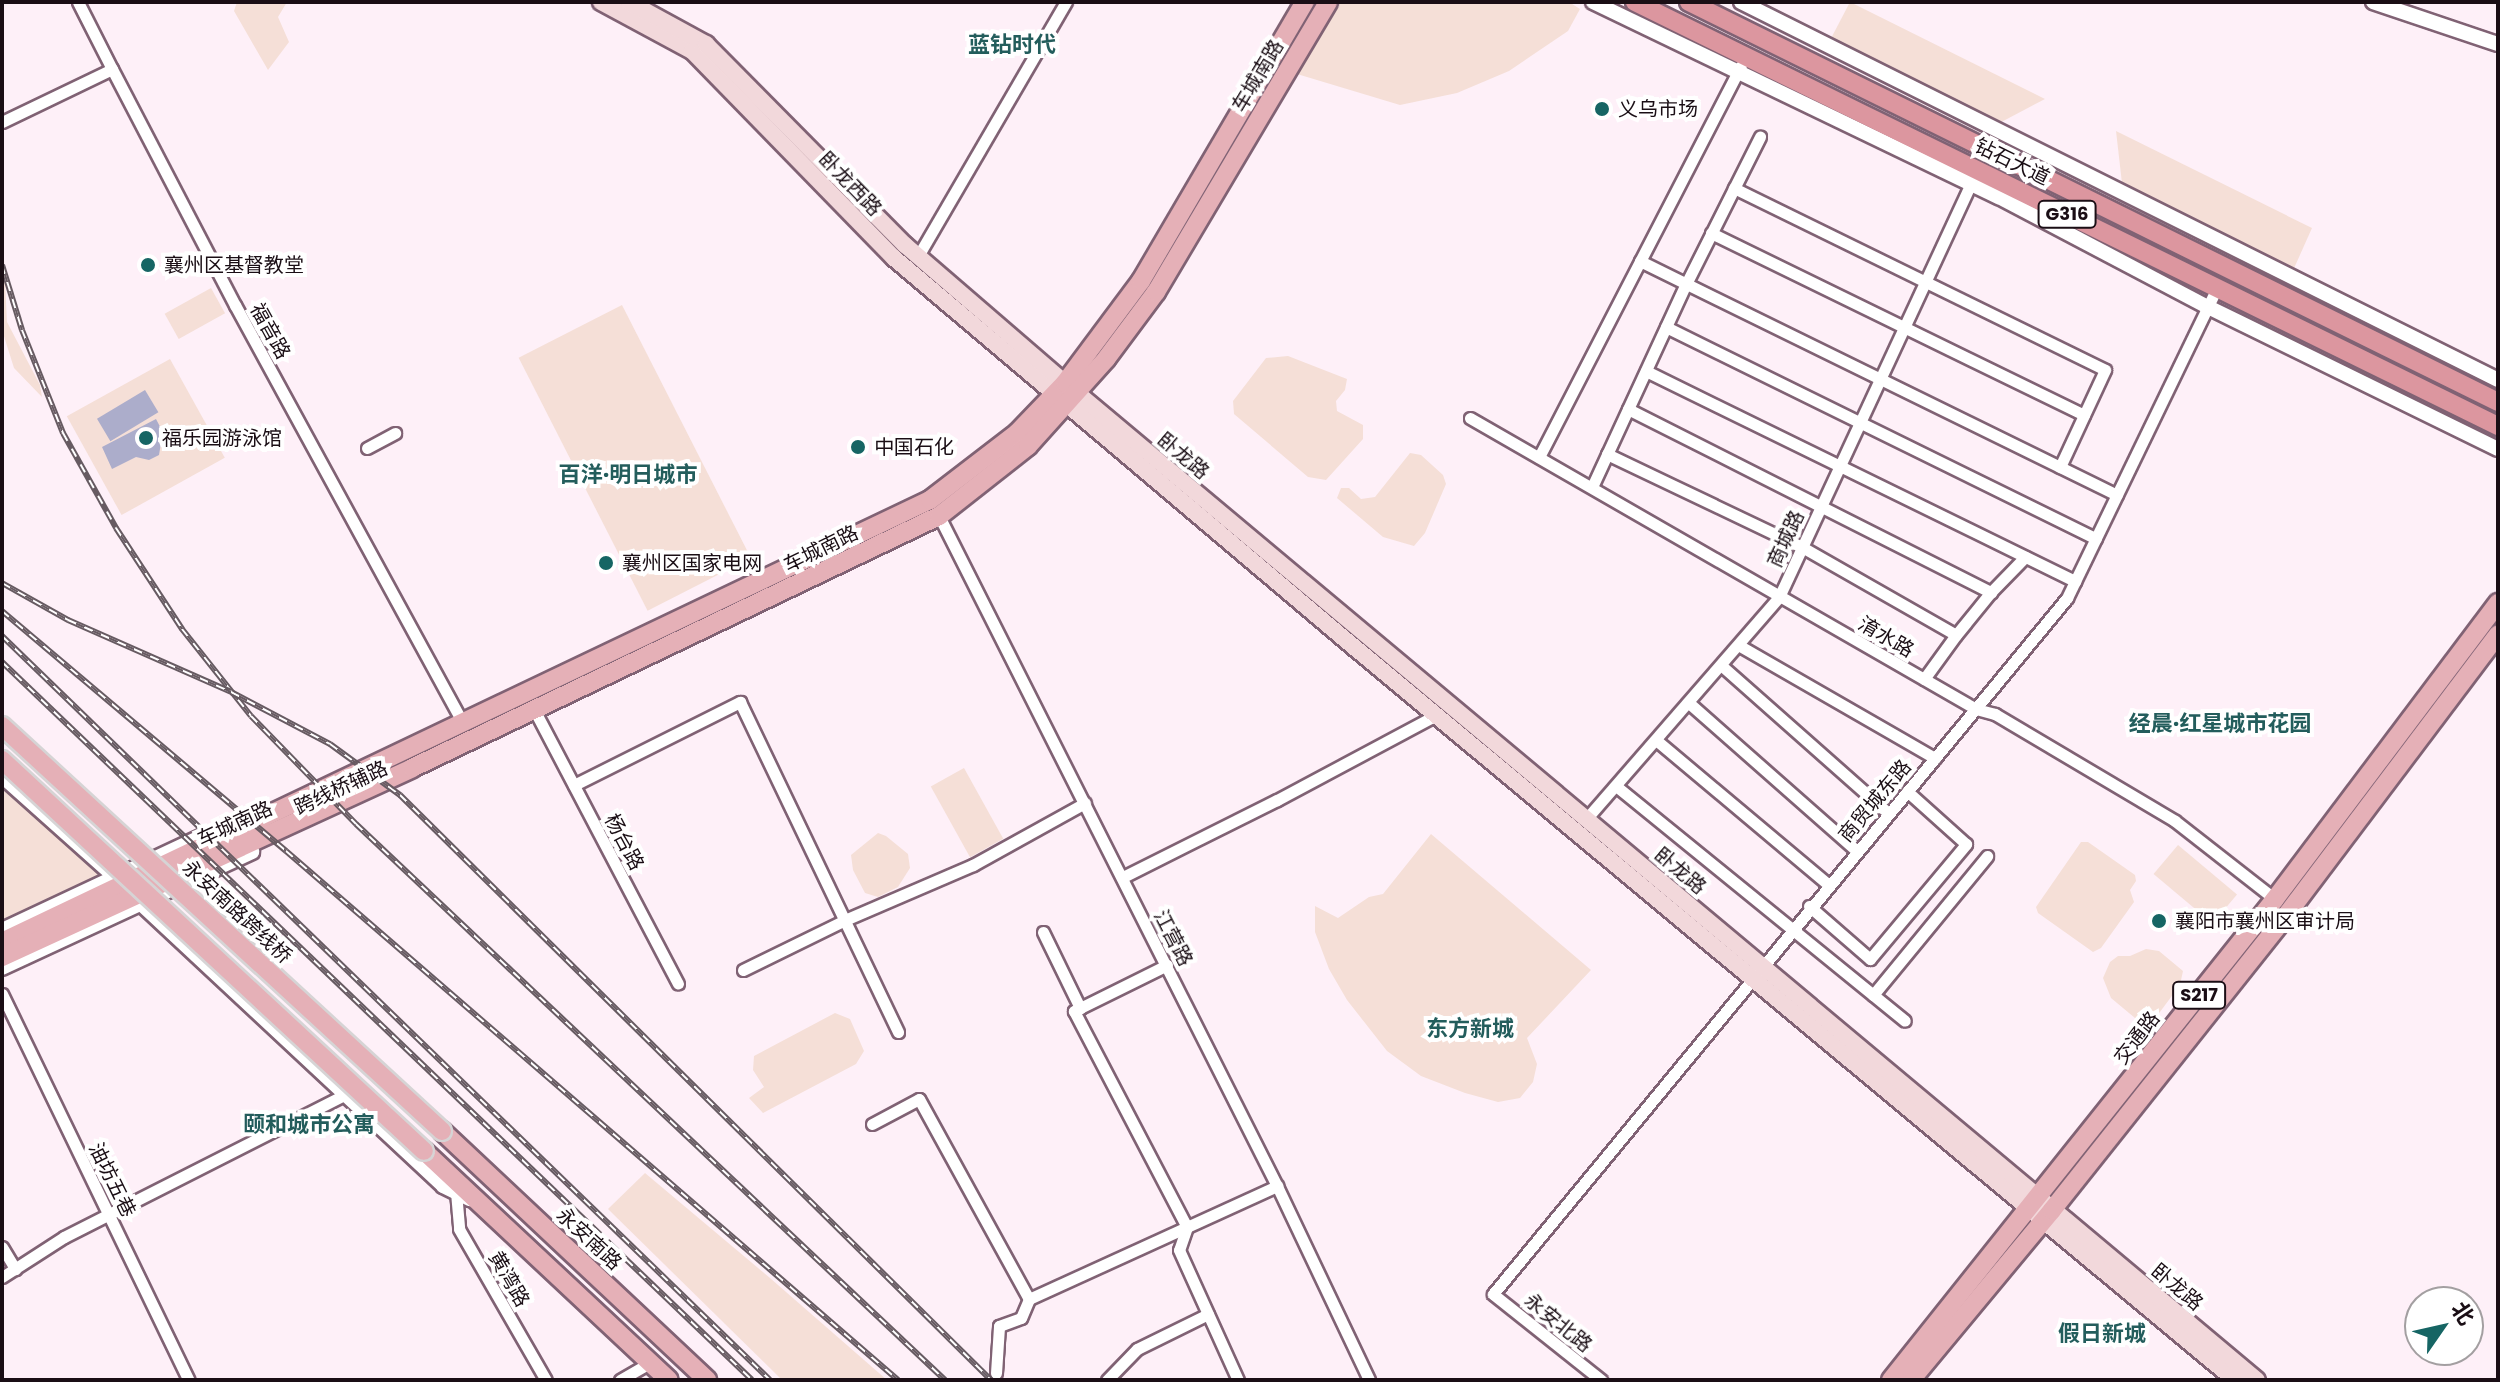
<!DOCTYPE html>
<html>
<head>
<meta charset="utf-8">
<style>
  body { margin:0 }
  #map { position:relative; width:2500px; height:1382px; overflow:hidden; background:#fef0f8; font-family:Poppins,"Noto Sans SC",sans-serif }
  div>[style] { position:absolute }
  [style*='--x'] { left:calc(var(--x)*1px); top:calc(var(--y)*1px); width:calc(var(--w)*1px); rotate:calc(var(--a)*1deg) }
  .green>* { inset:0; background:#f5dfd7; transform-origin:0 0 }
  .water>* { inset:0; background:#acadcb; transform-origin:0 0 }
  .roads { filter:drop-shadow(2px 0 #806274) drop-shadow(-2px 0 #806274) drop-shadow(0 2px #806274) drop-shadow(0 -2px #806274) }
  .minor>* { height:11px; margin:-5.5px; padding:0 5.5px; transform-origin:5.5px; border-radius:5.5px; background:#fff }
  .tertiary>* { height:14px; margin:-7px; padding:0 7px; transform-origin:7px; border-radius:7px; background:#fff }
  .secondary>* { height:16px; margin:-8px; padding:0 8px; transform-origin:8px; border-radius:8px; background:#f2d8db }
  .primary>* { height:18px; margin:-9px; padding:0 9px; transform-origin:9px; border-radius:9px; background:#e5b0b7 }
  .trunk>* { height:18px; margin:-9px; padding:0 9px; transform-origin:9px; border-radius:9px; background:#dc969f }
  .rail>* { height:6px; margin-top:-3px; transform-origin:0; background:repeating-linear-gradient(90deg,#fff 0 9px,#675b62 0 18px); box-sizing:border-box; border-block:2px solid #675b62 }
  .bridges { filter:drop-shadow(2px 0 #d6d4d5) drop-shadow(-2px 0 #d6d4d5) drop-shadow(0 2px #d6d4d5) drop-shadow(0 -2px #d6d4d5) }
  .primary-bridge>* { height:18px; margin:-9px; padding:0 9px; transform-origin:9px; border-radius:9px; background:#e5b0b7 }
  .dots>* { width:22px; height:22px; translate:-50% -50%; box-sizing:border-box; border:4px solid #fff; border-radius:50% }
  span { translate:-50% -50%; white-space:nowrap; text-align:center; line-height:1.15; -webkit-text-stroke:8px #fff; paint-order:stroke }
  .shield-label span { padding:2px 6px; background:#fff; border:2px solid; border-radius:6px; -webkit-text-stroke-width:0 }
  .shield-label { font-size:18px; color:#1a0e15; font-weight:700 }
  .street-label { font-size:20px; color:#1a0e15 }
  .poi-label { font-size:20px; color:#1a0e15 }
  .left { translate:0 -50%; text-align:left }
  .neighbourhood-label { font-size:22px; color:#235d5c; font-weight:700 }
  .frame { position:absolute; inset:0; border:4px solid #1a0e15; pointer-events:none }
  .north { position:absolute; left:2404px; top:1286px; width:80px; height:80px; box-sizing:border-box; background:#fff; border:2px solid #a39fa1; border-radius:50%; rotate:56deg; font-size:22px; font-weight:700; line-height:32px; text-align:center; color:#1a0e15 }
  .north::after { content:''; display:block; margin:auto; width:28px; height:36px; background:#166564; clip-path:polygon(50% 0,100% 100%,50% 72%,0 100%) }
</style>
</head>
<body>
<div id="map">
  <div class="green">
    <i style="clip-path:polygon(237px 2px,287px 2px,278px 17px,289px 42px,268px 70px,234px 11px)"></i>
    <i style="clip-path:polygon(1341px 2px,1569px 2px,1580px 9px,1568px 31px,1509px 71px,1457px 93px,1400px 105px,1297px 74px)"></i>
    <i style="clip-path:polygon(1850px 2px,2045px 99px,1990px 128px,1827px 46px)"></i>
    <i style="clip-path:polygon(2116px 131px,2312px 228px,2291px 275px,2123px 192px)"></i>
    <i style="clip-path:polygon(2px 219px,7px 322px,40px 385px,42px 397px,14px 368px,2px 330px)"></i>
    <i style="left:211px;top:288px;width:29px;height:53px;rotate:61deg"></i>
    <i style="left:622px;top:305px;width:284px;height:116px;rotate:63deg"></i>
    <i style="clip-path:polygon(1288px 356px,1347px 379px,1345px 390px,1336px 401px,1337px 411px,1363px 425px,1363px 439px,1326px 480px,1308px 477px,1234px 414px,1233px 401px,1266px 358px)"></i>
    <i style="left:170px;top:359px;width:113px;height:118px;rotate:61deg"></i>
    <i style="clip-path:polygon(1410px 453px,1421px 455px,1443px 475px,1446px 484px,1425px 533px,1414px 546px,1383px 537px,1337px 498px,1341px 488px,1349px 488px,1361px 499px,1375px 497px)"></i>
    <i style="left:964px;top:768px;width:81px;height:38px;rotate:61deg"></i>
    <i style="clip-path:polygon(2px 776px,115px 877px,2px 930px)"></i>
    <i style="clip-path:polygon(878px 833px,886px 836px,908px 854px,910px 868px,898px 887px,878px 897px,865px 893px,853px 870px,851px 855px)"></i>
    <i style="clip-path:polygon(1431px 834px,1591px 970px,1527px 1038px,1537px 1064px,1533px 1082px,1520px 1098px,1498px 1102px,1465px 1093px,1421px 1076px,1387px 1051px,1347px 1000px,1329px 969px,1315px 932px,1315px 906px,1338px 918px,1369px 897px,1383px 894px)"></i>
    <i style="clip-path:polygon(2081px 842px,2088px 842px,2135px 875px,2136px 881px,2130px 890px,2134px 902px,2101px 948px,2093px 952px,2038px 913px,2036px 907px)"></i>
    <i style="left:2178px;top:845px;width:77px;height:38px;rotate:40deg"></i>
    <i style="clip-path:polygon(2146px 949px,2159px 951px,2183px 971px,2180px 985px,2154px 1020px,2135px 1018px,2111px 998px,2103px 978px,2110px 962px,2118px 956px,2130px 956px)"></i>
    <i style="clip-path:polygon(835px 1013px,850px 1019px,864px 1051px,856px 1064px,763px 1113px,749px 1098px,764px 1087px,753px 1070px,754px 1056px)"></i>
    <i style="clip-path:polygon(645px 1173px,770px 1278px,887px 1380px,782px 1380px,608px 1209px)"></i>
  </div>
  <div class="water">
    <i style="left:145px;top:390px;width:26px;height:56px;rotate:59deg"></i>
    <i style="clip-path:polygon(156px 419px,167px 440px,161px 443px,159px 455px,149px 460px,136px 457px,112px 469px,102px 447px)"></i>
  </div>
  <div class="roads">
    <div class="minor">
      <i style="--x:78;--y:2;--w:75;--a:63.1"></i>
      <i style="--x:2;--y:122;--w:122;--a:-25.7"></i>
      <i style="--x:112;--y:69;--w:266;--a:62.5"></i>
      <i style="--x:235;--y:305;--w:468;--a:61.4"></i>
      <i style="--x:1734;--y:188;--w:413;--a:26.1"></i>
      <i style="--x:2105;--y:370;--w:107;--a:114.9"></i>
      <i style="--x:1711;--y:233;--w:415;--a:26"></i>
      <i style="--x:918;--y:256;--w:294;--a:-59.8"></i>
      <i style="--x:1640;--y:261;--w:531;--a:26.13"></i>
      <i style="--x:1666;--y:327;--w:479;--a:26.2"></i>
      <i style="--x:1646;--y:371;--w:478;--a:26.1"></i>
      <i style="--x:1628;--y:409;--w:407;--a:26.8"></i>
      <i style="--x:1991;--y:592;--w:49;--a:-45.8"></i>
      <i style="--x:1470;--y:418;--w:584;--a:29.9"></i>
      <i style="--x:1976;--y:709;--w:20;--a:15"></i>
      <i style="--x:1995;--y:714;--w:209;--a:30.7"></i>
      <i style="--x:2175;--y:821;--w:127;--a:38"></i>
      <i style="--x:367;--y:448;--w:32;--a:-28"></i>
      <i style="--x:1607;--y:454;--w:216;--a:25.5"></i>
      <i style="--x:1802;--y:547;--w:177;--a:29.7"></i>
      <i style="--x:1956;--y:635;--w:55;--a:-50.9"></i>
      <i style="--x:1539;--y:457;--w:440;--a:-62.7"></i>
      <i style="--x:1592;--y:487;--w:224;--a:-65.2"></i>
      <i style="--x:1686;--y:284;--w:165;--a:-63.3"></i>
      <i style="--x:939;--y:516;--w:750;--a:63.23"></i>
      <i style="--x:1277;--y:1186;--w:215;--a:64.6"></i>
      <i style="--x:1740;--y:646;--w:225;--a:29.9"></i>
      <i style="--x:1722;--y:666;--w:222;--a:41.5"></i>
      <i style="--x:1924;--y:679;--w:54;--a:-54"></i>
      <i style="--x:1689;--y:703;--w:224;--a:41.4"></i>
      <i style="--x:538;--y:717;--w:301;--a:62.3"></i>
      <i style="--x:1656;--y:740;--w:226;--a:40"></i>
      <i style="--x:574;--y:785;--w:186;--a:-26.6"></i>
      <i style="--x:740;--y:702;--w:366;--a:64.4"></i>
      <i style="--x:1616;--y:786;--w:372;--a:39.1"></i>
      <i style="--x:1587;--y:818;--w:293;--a:-49"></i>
      <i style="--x:1779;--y:597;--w:455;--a:-65.1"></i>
      <i style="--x:1123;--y:877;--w:172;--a:-26.6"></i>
      <i style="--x:1277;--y:800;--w:180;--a:-28.1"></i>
      <i style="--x:1809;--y:906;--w:81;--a:41"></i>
      <i style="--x:1870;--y:959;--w:150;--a:-50.1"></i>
      <i style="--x:1966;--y:844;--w:79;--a:-138.1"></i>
      <i style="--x:1043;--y:932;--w:85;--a:64"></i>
      <i style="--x:1167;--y:965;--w:104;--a:153.7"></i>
      <i style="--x:1074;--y:1011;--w:244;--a:62.4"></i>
      <i style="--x:1187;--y:1227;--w:24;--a:109"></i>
      <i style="--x:1179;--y:1250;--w:143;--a:65.6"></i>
      <i style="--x:743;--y:970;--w:114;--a:-26.1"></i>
      <i style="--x:845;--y:920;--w:139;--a:-23.3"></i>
      <i style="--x:973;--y:865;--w:128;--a:-29"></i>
      <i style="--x:2;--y:994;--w:429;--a:64.2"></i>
      <i style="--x:1873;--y:995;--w:180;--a:-50.6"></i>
      <i style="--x:872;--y:1124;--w:53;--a:-28"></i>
      <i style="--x:919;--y:1099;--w:228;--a:61.2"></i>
      <i style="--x:1029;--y:1299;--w:273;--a:-24.5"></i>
      <i style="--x:456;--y:1192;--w:37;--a:85"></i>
      <i style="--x:459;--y:1229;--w:174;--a:60.1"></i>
      <i style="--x:2;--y:1247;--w:26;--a:59"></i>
      <i style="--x:2;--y:1277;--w:74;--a:-32.8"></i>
      <i style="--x:64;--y:1237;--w:316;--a:-26.9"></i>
      <i style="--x:996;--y:1373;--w:47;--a:-86.3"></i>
      <i style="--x:999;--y:1326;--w:23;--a:-20"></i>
      <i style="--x:1021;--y:1318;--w:21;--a:-67"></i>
      <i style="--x:620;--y:1380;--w:34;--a:-30"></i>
      <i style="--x:1107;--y:1380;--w:43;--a:-45.9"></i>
      <i style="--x:1137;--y:1349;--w:79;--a:-26.2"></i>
      <i style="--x:1601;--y:1380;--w:138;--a:-141.5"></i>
      <i style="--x:1493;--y:1294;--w:902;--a:-50.49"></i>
      <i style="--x:2067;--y:598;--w:344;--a:-64.2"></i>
    </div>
    <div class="tertiary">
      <i style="--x:1593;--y:2;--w:450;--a:25.7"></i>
      <i style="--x:1999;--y:197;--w:234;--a:27.8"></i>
      <i style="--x:2206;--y:306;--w:325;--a:26.1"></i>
      <i style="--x:1741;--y:2;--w:846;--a:26.53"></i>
      <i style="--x:2373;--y:2;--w:132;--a:18.6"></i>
      <i style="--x:2;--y:776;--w:152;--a:41.8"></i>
      <i style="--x:141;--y:904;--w:413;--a:43"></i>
      <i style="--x:443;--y:1186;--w:30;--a:26"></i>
      <i style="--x:2;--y:930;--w:226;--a:-25.1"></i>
      <i style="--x:2;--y:968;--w:276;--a:-24.9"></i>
    </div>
    <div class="secondary">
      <i style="--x:601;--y:2;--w:103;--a:28.3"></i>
      <i style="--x:692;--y:51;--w:289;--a:45.7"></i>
      <i style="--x:894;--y:258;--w:602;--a:40.22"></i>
      <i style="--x:1354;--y:647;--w:1146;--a:39.76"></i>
      <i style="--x:629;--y:2;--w:88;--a:28.6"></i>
      <i style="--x:706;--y:44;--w:283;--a:45.3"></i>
      <i style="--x:905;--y:245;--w:211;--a:40.8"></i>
      <i style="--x:1065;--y:383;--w:1554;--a:39.91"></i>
    </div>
    <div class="primary">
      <i style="--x:2;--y:942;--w:1028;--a:-25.47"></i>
      <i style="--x:930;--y:500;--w:110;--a:-37.6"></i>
      <i style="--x:1017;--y:433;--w:69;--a:-46.2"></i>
      <i style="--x:1065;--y:383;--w:127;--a:-53.3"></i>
      <i style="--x:1141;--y:281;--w:324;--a:-59.6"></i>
      <i style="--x:2;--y:957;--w:451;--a:-24.7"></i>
      <i style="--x:412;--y:768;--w:584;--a:-25.56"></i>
      <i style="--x:939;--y:516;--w:113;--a:-38.2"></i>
      <i style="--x:1028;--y:446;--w:117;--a:-48.1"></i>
      <i style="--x:1106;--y:359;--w:84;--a:-53.3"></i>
      <i style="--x:1156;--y:292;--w:337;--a:-59.3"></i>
      <i style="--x:442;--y:1131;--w:364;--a:43.2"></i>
      <i style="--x:424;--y:1151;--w:335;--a:43.1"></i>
      <i style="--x:1891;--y:1380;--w:615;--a:-51.4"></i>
      <i style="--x:2275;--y:899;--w:371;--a:-53"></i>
      <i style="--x:1911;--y:1380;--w:221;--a:-50.3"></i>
      <i style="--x:2052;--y:1210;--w:379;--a:-51.5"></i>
      <i style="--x:2288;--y:913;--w:349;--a:-53"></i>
    </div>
    <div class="trunk">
      <i style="--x:1635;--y:2;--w:962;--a:26.17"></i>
      <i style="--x:1689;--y:2;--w:902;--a:26.31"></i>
    </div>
  </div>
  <div class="rail">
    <i style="--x:2;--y:265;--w:68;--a:72.9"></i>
    <i style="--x:22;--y:330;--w:111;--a:68.3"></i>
    <i style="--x:63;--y:433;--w:109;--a:60.8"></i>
    <i style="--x:116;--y:528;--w:121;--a:56.8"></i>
    <i style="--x:182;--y:629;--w:111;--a:51.6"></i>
    <i style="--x:251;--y:716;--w:151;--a:45.8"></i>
    <i style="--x:356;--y:824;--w:810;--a:43.35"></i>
    <i style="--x:2;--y:583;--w:76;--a:29.3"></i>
    <i style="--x:68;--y:620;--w:178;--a:23.8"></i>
    <i style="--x:231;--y:692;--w:112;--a:27.7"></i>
    <i style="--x:330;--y:744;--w:87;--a:36.1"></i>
    <i style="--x:400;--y:795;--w:832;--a:44.71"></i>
    <i style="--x:2;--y:611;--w:372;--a:40.2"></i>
    <i style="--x:286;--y:851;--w:809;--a:40.84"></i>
    <i style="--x:2;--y:636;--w:1069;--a:44.09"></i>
    <i style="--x:2;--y:662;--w:1038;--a:43.75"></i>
  </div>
  <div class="bridges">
    <div class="primary-bridge">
      <i style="--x:2;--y:726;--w:598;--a:42.63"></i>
      <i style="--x:2;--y:760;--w:575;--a:42.82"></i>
    </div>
  </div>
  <div class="dots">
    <i style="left:1602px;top:109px;background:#166564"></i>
    <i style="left:148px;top:265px;background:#166564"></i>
    <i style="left:146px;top:438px;background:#166564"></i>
    <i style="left:858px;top:447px;background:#166564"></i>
    <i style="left:606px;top:563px;background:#166564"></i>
    <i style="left:2159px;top:921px;background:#166564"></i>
  </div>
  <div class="shield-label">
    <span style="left:2067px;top:214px">G316</span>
    <span style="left:2199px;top:995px">S217</span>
  </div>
  <div class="street-label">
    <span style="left:1258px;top:76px;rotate:-59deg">车城南路</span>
    <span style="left:2012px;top:162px;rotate:26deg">钻石大道</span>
    <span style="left:850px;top:184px;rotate:46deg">卧龙西路</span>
    <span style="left:270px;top:331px;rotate:61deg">福音路</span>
    <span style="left:1183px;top:456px;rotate:40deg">卧龙路</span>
    <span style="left:1786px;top:539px;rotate:-65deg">商城路</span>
    <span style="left:821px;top:549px;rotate:-26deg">车城南路</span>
    <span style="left:1886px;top:637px;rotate:30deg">淯水路</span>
    <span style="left:341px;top:788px;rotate:-25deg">跨线桥辅路</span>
    <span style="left:1875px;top:801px;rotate:-50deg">商贸城东路</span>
    <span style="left:235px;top:824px;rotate:-25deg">车城南路</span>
    <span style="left:624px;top:842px;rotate:62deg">杨台路</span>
    <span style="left:1680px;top:871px;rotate:40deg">卧龙路</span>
    <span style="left:237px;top:912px;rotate:43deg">永安南路跨线桥</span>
    <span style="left:1173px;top:938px;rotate:63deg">江营路</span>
    <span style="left:2137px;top:1038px;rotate:-52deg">交通路</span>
    <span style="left:112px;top:1180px;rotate:64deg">油坊五巷</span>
    <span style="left:589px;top:1239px;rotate:43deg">永安南路</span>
    <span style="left:509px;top:1279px;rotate:60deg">黄湾路</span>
    <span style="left:2177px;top:1287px;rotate:40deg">卧龙路</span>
    <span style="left:1558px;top:1323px;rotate:39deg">永安北路</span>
  </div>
  <div class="poi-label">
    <span class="left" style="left:1618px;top:109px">义乌市场</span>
    <span class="left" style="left:164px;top:265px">襄州区基督教堂</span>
    <span class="left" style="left:162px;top:438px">福乐园游泳馆</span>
    <span class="left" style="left:874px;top:447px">中国石化</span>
    <span class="left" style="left:622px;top:563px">襄州区国家电网</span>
    <span class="left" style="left:2175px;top:921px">襄阳市襄州区审计局</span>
  </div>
  <div class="neighbourhood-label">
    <span style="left:1012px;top:45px">蓝钻时代</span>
    <span style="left:628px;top:475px">百洋·明日城市</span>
    <span style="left:2220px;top:724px">经晨·红星城市花园</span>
    <span style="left:1470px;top:1029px">东方新城</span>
    <span style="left:309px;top:1125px">颐和城市公寓</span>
    <span style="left:2102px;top:1334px">假日新城</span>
  </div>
  <div class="frame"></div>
  <div class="north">北</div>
</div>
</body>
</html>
